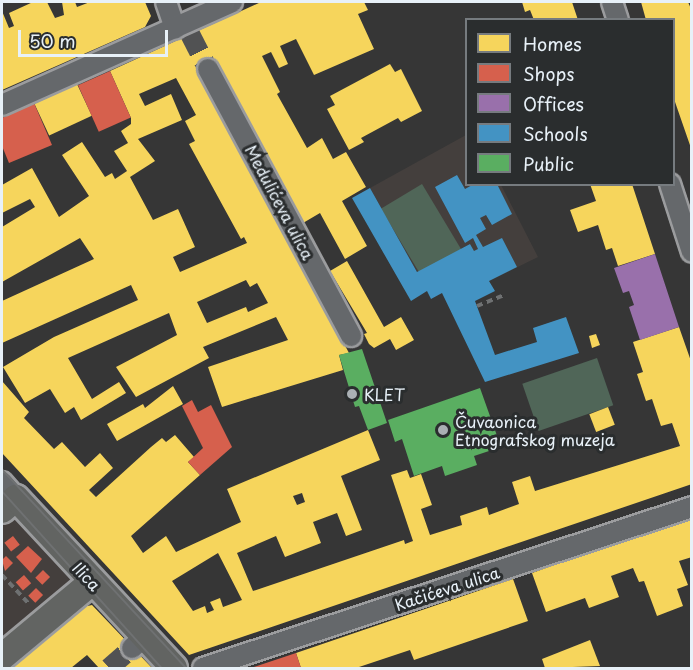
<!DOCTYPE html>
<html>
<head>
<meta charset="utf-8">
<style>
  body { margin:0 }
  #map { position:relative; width:693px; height:670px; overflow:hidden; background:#363636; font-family:"Playpen Sans",sans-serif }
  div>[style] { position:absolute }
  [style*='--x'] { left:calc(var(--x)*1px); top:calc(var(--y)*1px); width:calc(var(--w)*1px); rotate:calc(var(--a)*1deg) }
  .built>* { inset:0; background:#443f3d }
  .green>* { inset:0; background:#506658; transform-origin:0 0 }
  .homes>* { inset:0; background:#f6d55c; transform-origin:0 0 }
  .shops>* { inset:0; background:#d6604d; transform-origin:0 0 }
  .offices>* { inset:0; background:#9970ab }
  .schools>* { inset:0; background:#4393c3 }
  .public>* { inset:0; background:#5aae61 }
  .minor-tunnel>* { height:20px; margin-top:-10px; transform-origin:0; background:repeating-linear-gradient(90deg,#515253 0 20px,transparent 0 30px) }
  .path>* { height:4px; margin-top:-2px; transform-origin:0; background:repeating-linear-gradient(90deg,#6f7172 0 6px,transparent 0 10.5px) }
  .roads { filter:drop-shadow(2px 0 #9b9c9e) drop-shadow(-2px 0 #9b9c9e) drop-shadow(0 2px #9b9c9e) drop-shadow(0 -2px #9b9c9e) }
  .minor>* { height:20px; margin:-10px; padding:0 10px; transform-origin:10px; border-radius:10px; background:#65686b }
  .major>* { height:26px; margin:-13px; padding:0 13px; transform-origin:13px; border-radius:13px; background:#626462 }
  .tram>* { height:1.5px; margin:-0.75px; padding:0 0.75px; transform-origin:0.75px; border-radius:0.75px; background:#6f7172 }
  .dots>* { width:16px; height:16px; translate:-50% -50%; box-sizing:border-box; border:3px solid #2a2d2e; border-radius:50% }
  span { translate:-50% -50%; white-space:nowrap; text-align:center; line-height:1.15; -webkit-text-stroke:6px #2a2d2e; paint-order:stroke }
  .street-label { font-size:16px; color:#e8f1f8 }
  .poi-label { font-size:16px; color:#e8f1f8 }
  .left { translate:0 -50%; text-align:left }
  .frame { position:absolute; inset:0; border:3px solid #e8f1f8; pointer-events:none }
  .legend { position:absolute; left:465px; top:18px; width:210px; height:168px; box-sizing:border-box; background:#2a2d2e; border:2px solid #767b7f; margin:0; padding:8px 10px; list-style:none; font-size:18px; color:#e8f1f8 }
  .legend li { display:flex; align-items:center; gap:12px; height:30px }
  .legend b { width:30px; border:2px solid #767b7f }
  .scale { position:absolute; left:18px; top:30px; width:150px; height:27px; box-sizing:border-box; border:3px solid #e8f1f8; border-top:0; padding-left:8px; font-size:18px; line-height:21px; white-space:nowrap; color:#e8f1f8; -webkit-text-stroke:4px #2a2d2e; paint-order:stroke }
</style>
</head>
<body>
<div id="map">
  <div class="built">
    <i style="clip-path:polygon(466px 135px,466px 184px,501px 185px,538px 257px,489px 281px,470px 244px,417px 272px,370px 188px)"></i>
    <i style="clip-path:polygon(14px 515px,78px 582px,48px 609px,44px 605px,2px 640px,2px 521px)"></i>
  </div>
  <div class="green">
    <i style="left:422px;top:184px;width:76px;height:48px;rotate:59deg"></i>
    <i style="left:597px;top:358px;width:50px;height:79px;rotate:71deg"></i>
  </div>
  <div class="homes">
    <i style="clip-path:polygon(33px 2px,47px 2px,55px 18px,64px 15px,62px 2px,75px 2px,77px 7px,90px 2px,145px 2px,151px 16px,145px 27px,2px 90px,2px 11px,9px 28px,14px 26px,9px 13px)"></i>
    <i style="clip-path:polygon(evenodd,261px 2px,364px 2px,368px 10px,358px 14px,374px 49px,314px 75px,296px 39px,280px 46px,288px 64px,279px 68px,271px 52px,262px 56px,280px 92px,277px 94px,307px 148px,322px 138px,333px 159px,346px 152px,366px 187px,342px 201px,367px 246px,345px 259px,320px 213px,303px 223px,214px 66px,199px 73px,349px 353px,339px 355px,343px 370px,222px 407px,208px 367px,288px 340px,276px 317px,203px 347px,209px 358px,136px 397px,116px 367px,177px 335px,169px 313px,68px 358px,92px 399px,119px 382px,126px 393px,81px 420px,74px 407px,65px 413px,50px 389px,25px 403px,3px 367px,54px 337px,138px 300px,131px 285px,2px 343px,2px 301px,94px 259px,80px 238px,2px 282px,2px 227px,35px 207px,30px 199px,2px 213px,2px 185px,32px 168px,59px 217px,89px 196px,62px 155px,82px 142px,105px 177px,112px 173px,115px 179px,127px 171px,114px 151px,128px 143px,121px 131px,131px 124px,131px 118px,110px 71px,261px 2px,176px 78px,196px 115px,185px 121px,195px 141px,189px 144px,241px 239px,244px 237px,247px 243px,180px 272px,173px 257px,195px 247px,178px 209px,153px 220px,130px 177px,155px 161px,138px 139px,182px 120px,171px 94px,145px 106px,139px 94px,176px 78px,261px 2px,246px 280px,250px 287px,257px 283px,268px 303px,248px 312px,246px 307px,207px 323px,197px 302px,246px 280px)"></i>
    <i style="clip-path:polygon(522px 2px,572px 2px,578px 20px,534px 20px,530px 10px,525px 12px)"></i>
    <i style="clip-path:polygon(641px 2px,688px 2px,692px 11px,692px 151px,674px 99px,674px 20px,646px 20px)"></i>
    <i style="clip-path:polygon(390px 64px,395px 72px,401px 69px,422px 111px,401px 122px,398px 118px,361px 138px,364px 142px,349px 150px,327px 109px,335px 105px,330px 96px)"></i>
    <i style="left:77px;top:84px;width:35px;height:47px;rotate:65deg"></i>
    <i style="clip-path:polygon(590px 184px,632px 184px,655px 254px,618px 266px,612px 248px,606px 250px,598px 225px,578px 232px,570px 210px,596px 201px)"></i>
    <i style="clip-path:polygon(347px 261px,384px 327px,401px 317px,414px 340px,396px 350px,390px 339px,374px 348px,369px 344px,364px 334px,367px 333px,330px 271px)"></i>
    <i style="clip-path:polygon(evenodd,679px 327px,692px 364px,692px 484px,189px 655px,2px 453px,2px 381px,29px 412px,24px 418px,54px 449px,62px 442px,85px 467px,100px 453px,113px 468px,89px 490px,96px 497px,151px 447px,162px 438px,166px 442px,175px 435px,194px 457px,188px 462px,200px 475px,131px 536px,143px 553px,166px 536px,176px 552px,241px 522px,227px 489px,368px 430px,380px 460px,341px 476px,362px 530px,346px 536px,337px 513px,313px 522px,321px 543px,285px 557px,276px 536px,237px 553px,253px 591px,404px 540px,405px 544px,413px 541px,391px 475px,407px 470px,410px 478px,421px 474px,432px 505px,421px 509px,430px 535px,462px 525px,460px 516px,487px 507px,489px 515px,519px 504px,512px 482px,530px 476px,535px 491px,680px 446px,672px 423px,661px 426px,652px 399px,646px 401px,637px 374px,643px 372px,633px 342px,679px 327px,302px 493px,305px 502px,297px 505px,293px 496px,302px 493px,679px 327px,218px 553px,242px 600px,223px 607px,220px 598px,210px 602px,214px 610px,207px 613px,205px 606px,193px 611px,172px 581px,218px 553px)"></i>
    <i style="clip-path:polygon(596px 334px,600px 345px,592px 348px,589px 336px)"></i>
    <i style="clip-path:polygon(173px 386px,183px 404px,117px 441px,107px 424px,143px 404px,145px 408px)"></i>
    <i style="left:608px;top:407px;width:19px;height:20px;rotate:69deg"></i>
    <i style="clip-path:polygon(692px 516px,692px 557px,679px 561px,688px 585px,677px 589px,683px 606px,657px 616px,644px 581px,639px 582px,633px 568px,611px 576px,619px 597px,589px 608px,585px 598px,546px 612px,532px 573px)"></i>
    <i style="clip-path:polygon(513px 579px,528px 621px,414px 660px,410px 650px,356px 668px,301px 668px,296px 653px)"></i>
    <i style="clip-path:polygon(92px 605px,152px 668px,99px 668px,87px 655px,71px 668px,2px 668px,74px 609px)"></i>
    <i style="clip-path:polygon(590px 640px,600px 666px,545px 668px,542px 659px)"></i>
  </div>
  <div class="shops">
    <i style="left:110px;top:71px;width:51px;height:35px;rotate:66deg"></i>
    <i style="clip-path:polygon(34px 103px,52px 145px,9px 163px,2px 146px,2px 118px)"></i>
    <i style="clip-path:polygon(192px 400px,198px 412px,211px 405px,232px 447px,200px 475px,188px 462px,203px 448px,182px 406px)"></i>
    <i style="left:13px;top:536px;width:11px;height:11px;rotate:52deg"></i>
    <i style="clip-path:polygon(28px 546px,42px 559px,31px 573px,16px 557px)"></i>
    <i style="clip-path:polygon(6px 556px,13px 563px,5px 571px,2px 560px)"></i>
    <i style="left:43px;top:570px;width:10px;height:11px;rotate:45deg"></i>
    <i style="left:24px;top:575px;width:11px;height:11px;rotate:49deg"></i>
    <i style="left:36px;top:588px;width:10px;height:11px;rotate:45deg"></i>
    <i style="clip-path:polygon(296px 653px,301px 668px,251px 668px)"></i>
  </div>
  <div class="offices">
    <i style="clip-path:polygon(655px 254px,679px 327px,640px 340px,629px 307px,634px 305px,629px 291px,623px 293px,614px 268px)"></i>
  </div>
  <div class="schools">
    <i style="clip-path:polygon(457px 175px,465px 189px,474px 184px,497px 184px,512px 214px,492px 225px,486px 215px,480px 218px,486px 229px,476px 235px,483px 247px,502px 238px,517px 267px,489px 281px,495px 291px,475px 301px,495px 355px,537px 342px,533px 328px,566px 317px,579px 353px,485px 382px,442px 293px,431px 299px,427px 291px,411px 301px,352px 198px,370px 188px,417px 272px,470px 244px,474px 251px,478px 249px,473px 238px,465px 243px,435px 187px)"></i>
  </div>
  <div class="public">
    <i style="clip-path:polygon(362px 349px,387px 423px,368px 430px,359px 406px,355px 407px,339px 355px)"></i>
    <i style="clip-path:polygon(480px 388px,501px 447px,474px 456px,477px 465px,445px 476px,442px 466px,414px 476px,402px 439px,395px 442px,388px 420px)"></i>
  </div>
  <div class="minor-tunnel">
    <i style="--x:190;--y:34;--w:39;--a:63"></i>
    <i style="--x:109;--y:668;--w:30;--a:-41"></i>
  </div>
  <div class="path">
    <i style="--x:477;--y:306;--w:29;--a:-22"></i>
    <i style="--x:2;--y:575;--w:41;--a:47"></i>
  </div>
  <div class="roads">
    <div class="minor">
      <i style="--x:166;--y:2;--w:28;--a:71"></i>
      <i style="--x:612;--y:2;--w:19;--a:72"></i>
      <i style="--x:208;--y:69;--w:303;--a:61.8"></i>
      <i style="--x:2;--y:105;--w:252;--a:-24.1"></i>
      <i style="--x:670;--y:184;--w:71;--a:72.1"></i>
      <i style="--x:2;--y:482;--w:21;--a:49"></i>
      <i style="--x:132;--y:648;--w:16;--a:-43"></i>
      <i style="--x:203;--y:668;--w:515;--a:-18.22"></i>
    </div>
    <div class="major">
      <i style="--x:2;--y:510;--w:18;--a:-41"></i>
      <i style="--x:16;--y:498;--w:232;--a:47.1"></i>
      <i style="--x:2;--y:657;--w:117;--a:-39.8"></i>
    </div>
  </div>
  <div class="tram">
    <i style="--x:2;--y:469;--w:271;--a:47.2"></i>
    <i style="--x:2;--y:491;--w:239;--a:47.9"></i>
  </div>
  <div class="dots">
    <i style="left:352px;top:394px;background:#aab0b4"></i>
    <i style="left:443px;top:430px;background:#aab0b4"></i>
  </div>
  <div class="street-label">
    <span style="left:280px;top:202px;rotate:62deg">Medulićeva ulica</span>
    <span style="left:87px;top:576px;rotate:47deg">Ilica</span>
    <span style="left:447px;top:588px;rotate:-18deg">Kačićeva ulica</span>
  </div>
  <div class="poi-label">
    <span class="left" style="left:364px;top:394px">KLET</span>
    <span class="left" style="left:455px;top:430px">Čuvaonica<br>Etnografskog muzeja</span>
  </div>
  <div class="frame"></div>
  <ul class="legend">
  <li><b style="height:16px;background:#f6d55c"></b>Homes</li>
  <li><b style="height:16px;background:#d6604d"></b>Shops</li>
  <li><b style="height:16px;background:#9970ab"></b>Offices</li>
  <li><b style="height:16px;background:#4393c3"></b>Schools</li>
  <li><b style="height:16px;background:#5aae61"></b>Public</li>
  </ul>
  <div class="scale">50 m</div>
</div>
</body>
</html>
